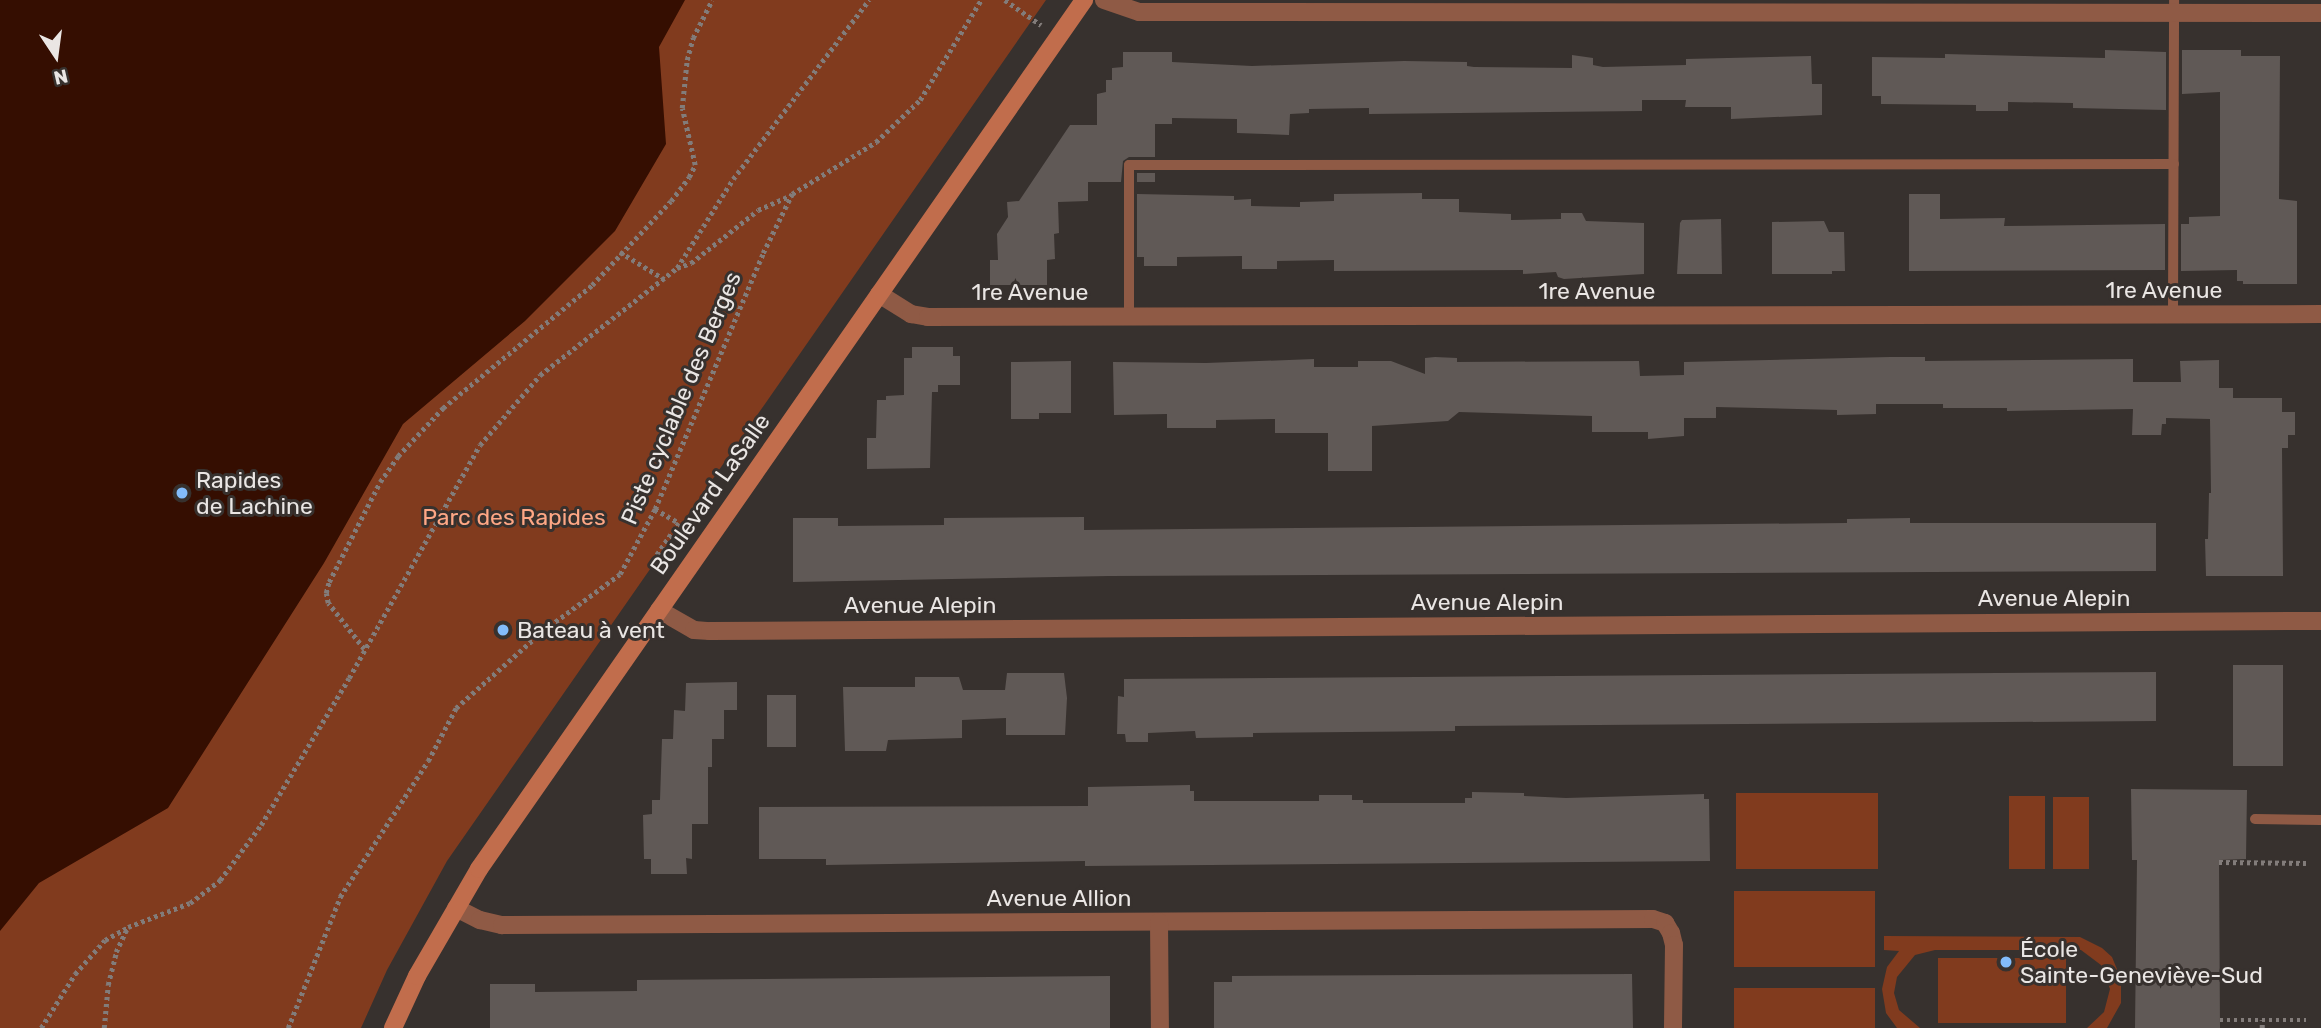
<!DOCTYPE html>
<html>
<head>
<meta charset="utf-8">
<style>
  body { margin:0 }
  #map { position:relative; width:2321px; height:1028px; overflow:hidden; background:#37312e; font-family:Rubik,sans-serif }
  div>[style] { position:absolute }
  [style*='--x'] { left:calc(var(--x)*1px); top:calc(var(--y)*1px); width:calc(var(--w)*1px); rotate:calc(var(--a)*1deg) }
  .green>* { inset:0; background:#813b1e; transform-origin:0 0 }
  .water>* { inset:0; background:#350e01 }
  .building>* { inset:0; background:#605956; transform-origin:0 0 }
  .path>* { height:4.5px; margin-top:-2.25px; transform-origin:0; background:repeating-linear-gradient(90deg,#827c7a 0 3.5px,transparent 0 7px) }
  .service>* { height:10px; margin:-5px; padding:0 5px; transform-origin:5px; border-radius:5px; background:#8f5a45 }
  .minor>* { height:18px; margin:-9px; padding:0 9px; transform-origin:9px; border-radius:9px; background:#8f5a45 }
  .secondary>* { height:18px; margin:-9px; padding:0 9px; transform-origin:9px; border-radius:9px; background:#c16d4c }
  .dots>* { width:19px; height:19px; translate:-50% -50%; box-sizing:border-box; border:4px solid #37312e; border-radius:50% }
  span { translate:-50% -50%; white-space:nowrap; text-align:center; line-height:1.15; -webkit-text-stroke:6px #37312e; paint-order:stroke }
  .street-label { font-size:23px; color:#eae6e4 }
  .poi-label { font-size:23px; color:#eae6e4 }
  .left { translate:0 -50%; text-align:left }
  .park-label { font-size:23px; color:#fea785 }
  .north { position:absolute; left:21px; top:21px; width:70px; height:70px; -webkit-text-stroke:5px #37312e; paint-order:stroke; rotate:167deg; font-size:19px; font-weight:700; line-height:28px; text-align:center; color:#eae6e4 }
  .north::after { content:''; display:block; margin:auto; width:24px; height:32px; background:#eae6e4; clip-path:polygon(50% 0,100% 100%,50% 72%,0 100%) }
</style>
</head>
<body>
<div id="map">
  <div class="green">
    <i style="clip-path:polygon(0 0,1046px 0,447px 861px,387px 970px,361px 1028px,0 1028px)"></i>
    <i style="left:1736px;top:793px;width:142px;height:76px"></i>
    <i style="left:2009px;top:796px;width:36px;height:73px"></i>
    <i style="left:2053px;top:797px;width:36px;height:72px"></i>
    <i style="left:1734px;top:891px;width:141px;height:76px"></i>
    <i style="clip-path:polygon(1884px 936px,2080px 937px,2102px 948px,2112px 957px,2121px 979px,2121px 1003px,2107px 1028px,2087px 1028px,2104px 1012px,2110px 989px,2101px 965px,2081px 950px,1935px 950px,1915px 955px,1897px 977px,1894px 993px,1899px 1010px,1920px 1028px,1897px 1028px,1886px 1013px,1882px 989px,1887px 967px,1899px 951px,1884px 950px)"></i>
    <i style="left:1938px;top:958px;width:128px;height:65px"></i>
    <i style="left:1734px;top:988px;width:141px;height:40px"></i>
  </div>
  <div class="water">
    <i style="clip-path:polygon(0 0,685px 0,659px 47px,666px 144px,615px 231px,525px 321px,403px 424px,324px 563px,168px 808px,39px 883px,0 931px)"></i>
  </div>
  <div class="building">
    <i style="clip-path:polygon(2105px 50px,2166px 52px,2166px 110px,2073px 108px,2073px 103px,2008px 102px,2008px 111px,1976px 111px,1976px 105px,1881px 104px,1881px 96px,1872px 96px,1872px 57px,1945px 58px,1945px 54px,2105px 58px)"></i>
    <i style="clip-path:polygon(2182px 50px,2241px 50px,2241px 56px,2280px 56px,2279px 199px,2297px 201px,2297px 284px,2243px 284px,2243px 281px,2237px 281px,2237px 270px,2181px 271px,2181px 224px,2189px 224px,2189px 217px,2220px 216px,2220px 92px,2182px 94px)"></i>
    <i style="clip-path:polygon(1123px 52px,1172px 52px,1172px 62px,1252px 66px,1404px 61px,1467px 62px,1467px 66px,1474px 67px,1572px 68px,1572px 55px,1593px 58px,1593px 65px,1603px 67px,1686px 65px,1686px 59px,1811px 56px,1812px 84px,1822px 84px,1822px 115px,1731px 119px,1731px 107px,1685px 107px,1686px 100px,1642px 100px,1642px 111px,1369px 114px,1369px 108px,1309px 109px,1309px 113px,1290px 114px,1289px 135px,1237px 133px,1237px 119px,1172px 118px,1172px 124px,1155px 124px,1155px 157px,1129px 157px,1123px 161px,1121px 182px,1088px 182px,1088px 201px,1058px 202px,1059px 233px,1054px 234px,1055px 259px,1047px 260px,1047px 285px,990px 285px,990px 260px,998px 260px,997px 234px,1008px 217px,1007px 202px,1019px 201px,1070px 125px,1097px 125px,1097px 94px,1106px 92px,1106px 80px,1112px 80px,1112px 68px,1123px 67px)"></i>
    <i style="left:1137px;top:173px;width:18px;height:9px"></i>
    <i style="clip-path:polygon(1422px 193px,1422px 199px,1459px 199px,1459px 212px,1511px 214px,1511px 220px,1561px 219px,1561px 213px,1582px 213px,1586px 221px,1644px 223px,1644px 274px,1564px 279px,1558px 277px,1556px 272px,1523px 274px,1523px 270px,1334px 271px,1334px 260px,1277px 261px,1277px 269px,1242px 269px,1242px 256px,1177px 257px,1177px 266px,1144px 266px,1144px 257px,1137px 257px,1137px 194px,1234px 196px,1234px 200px,1251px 199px,1251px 206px,1300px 207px,1300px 202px,1334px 201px,1334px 194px)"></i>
    <i style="clip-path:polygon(1909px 194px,1940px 194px,1940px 219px,2005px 218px,2004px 226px,2165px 224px,2165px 270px,1909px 271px)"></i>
    <i style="clip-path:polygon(1721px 219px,1722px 274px,1677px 274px,1680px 223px,1682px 220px)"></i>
    <i style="clip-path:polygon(1824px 221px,1829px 232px,1844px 232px,1845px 271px,1832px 271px,1832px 274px,1772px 274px,1772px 222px)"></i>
    <i style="clip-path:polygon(912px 347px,953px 347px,953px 356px,960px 356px,960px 385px,938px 385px,938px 392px,932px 392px,930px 468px,867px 469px,867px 438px,876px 438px,877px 400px,886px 400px,886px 396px,904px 395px,904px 358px,912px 358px)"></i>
    <i style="clip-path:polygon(1435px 357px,1457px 358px,1457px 362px,1639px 361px,1640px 376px,1684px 375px,1684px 362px,1890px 357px,1925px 357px,1925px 361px,2133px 359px,2133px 382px,2181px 382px,2180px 361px,2219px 360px,2219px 388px,2233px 388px,2233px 398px,2282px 398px,2282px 412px,2295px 412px,2295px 435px,2288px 435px,2288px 448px,2282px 448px,2283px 576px,2206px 576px,2205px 539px,2208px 539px,2209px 493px,2211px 493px,2210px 419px,2166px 418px,2166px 424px,2162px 424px,2161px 435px,2132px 435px,2133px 409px,2007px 411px,2007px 408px,1943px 408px,1943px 404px,1876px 404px,1876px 414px,1837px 415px,1837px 410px,1716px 407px,1716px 418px,1684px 418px,1684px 436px,1648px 439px,1648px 432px,1592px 432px,1592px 416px,1459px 412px,1448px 421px,1372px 426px,1372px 471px,1328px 471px,1328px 433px,1275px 433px,1275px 419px,1216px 420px,1216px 428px,1167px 428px,1167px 414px,1114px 415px,1113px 362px,1206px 363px,1314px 359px,1314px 367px,1358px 367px,1358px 361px,1391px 361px,1425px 374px,1425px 358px)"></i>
    <i style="clip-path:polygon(1071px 361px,1071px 413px,1039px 413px,1039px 419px,1011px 419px,1011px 362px)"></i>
    <i style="clip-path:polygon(1084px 517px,1084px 530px,1847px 523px,1847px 519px,1910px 518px,1910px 523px,2156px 523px,2156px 571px,1109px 576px,793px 582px,793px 518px,838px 518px,838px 526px,944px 525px,944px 518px)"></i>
    <i style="left:2233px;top:665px;width:50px;height:101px"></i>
    <i style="clip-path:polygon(2156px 672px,2156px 721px,1455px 726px,1455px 731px,1253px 733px,1253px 737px,1196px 738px,1195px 731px,1148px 733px,1148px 742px,1126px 742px,1125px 734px,1117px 734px,1118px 696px,1124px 697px,1124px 679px)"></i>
    <i style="clip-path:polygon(1007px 673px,1064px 673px,1067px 698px,1065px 735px,1006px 735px,1006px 718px,962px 720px,962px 738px,888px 740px,886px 751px,845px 751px,843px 687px,915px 687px,915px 677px,959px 677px,963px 690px,1005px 690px)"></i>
    <i style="clip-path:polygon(737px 682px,737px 710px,724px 710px,724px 739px,712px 739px,712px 767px,708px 767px,708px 824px,692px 824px,692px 859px,686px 858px,687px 874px,651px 874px,651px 859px,644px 859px,643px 815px,652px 814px,652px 800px,660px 800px,662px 739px,673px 739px,674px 710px,685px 711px,686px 683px)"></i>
    <i style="left:796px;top:695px;width:52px;height:29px;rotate:90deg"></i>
    <i style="clip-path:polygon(1190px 785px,1190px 791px,1194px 791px,1194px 801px,1319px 801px,1319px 795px,1352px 795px,1352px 800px,1363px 800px,1363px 803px,1465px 803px,1465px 798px,1472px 798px,1472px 792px,1524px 793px,1524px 796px,1566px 798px,1704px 794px,1704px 799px,1709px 799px,1710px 861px,1085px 866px,1085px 861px,826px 865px,826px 859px,759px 859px,759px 807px,1088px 806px,1088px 787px)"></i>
    <i style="clip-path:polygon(2131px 789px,2247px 790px,2246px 859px,2219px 860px,2220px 1028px,2135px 1028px,2137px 860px,2132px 860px)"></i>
    <i style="clip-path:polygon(1632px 974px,1633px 1028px,1214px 1028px,1214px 982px,1232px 982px,1232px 976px)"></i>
    <i style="clip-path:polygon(1110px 976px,1110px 1028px,490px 1028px,490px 984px,535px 984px,535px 992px,637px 991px,637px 980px)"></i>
  </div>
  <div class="path">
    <i style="--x:1005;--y:0;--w:44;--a:34.8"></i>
    <i style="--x:620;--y:252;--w:52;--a:31.5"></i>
    <i style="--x:677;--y:268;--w:15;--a:-20"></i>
    <i style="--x:691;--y:263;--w:85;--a:-38.3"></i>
    <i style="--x:758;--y:210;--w:36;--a:-24"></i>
    <i style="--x:655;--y:509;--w:28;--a:30"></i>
    <i style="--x:679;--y:523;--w:42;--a:124.4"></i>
    <i style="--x:655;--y:558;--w:13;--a:32"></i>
    <i style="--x:364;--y:649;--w:58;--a:-128"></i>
    <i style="--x:328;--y:603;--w:10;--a:-101"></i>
    <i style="--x:326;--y:593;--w:11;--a:-75"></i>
    <i style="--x:329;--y:582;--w:112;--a:-63"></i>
    <i style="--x:380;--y:482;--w:32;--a:-55"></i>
    <i style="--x:398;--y:456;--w:66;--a:-46.8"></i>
    <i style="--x:443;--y:408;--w:193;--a:-39.5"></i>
    <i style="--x:592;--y:285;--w:115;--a:-46.8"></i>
    <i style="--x:671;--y:201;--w:30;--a:-53"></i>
    <i style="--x:689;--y:177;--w:13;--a:-63"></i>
    <i style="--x:695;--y:165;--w:58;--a:-102.8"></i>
    <i style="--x:682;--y:108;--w:48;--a:-84.1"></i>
    <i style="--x:687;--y:60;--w:23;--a:-75"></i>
    <i style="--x:693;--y:38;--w:42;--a:-63.4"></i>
    <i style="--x:2219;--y:862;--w:87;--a:0.7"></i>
    <i style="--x:2220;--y:1020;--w:86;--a:0"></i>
    <i style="--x:41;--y:1028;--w:64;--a:-57.8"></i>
    <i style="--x:75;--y:974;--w:45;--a:-48.6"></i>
    <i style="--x:105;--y:940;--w:26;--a:-29"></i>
    <i style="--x:128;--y:927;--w:66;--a:-21.2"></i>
    <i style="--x:190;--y:903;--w:38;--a:-37"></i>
    <i style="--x:220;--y:880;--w:69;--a:-53.3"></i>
    <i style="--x:261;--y:825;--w:171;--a:-59.1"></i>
    <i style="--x:349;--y:678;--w:267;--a:-60.7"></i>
    <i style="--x:480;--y:445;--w:92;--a:-49.4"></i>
    <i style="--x:540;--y:375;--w:174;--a:-38"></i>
    <i style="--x:677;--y:268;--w:105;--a:-57.8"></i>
    <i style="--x:733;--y:179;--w:225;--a:-52.8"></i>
    <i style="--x:104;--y:1028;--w:43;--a:-84.7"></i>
    <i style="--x:108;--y:985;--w:34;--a:-76"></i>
    <i style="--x:116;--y:952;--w:26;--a:-65"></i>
    <i style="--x:288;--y:1028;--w:141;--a:-68.3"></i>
    <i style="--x:340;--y:897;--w:162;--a:-57.1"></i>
    <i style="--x:428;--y:761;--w:60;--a:-62.2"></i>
    <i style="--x:456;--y:708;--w:118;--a:-41.6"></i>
    <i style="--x:544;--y:630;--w:94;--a:-36.4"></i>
    <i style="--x:620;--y:574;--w:74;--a:-61.7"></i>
    <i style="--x:655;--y:509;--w:278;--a:-67.1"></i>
    <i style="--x:763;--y:253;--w:66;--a:-63.8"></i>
    <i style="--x:792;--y:194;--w:99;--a:-31.8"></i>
    <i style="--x:876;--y:142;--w:61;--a:-43.7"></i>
    <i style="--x:920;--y:100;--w:117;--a:-58.6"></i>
    <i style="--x:2262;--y:1028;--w:8;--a:-90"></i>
  </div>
  <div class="service">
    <i style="--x:2173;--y:314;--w:314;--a:-89.8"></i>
    <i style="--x:1129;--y:316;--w:151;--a:-90"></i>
    <i style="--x:1129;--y:165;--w:1045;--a:-0.05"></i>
    <i style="--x:2255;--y:819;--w:66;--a:0.9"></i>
  </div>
  <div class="minor">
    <i style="--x:1104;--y:0;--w:37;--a:19"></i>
    <i style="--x:1139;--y:12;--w:1182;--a:0.05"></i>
    <i style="--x:879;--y:294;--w:38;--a:32"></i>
    <i style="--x:911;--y:314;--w:17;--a:10"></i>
    <i style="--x:928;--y:317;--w:1393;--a:-0.12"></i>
    <i style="--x:659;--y:610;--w:40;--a:29.7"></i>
    <i style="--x:694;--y:630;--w:16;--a:4"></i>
    <i style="--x:710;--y:631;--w:1611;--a:-0.36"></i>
    <i style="--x:456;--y:908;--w:27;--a:27"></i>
    <i style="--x:480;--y:920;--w:23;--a:13"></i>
    <i style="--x:502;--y:925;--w:1151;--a:-0.3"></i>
    <i style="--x:1653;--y:919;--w:13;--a:18"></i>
    <i style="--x:1665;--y:923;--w:12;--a:59"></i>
    <i style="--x:1671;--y:933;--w:12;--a:76"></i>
    <i style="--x:1674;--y:945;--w:83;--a:90.7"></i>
    <i style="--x:1159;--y:922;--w:106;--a:89.5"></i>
  </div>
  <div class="secondary">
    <i style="--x:393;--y:1028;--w:57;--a:-65.2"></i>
    <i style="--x:417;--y:976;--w:124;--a:-59.9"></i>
    <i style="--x:479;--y:869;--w:1059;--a:-55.15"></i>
  </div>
  <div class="dots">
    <i style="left:182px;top:493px;background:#83bcfb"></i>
    <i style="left:503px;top:630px;background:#83bcfb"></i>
    <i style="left:2006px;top:962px;background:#83bcfb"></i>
  </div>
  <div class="street-label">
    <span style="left:2164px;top:290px">1re Avenue</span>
    <span style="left:1597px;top:291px">1re Avenue</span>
    <span style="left:1030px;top:292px">1re Avenue</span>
    <span style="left:681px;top:398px;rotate:-67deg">Piste cyclable des Berges</span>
    <span style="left:710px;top:494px;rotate:-55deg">Boulevard LaSalle</span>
    <span style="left:2054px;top:598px">Avenue Alepin</span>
    <span style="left:1487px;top:602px">Avenue Alepin</span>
    <span style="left:920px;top:605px">Avenue Alepin</span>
    <span style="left:1059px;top:898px">Avenue Allion</span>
  </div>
  <div class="poi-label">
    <span class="left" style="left:196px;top:493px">Rapides<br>de Lachine</span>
    <span class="left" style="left:517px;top:630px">Bateau à vent</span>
    <span class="left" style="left:2020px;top:962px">École<br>Sainte-Geneviève-Sud</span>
  </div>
  <div class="park-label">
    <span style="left:514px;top:517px">Parc des Rapides</span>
  </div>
  <div class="north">N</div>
</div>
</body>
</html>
